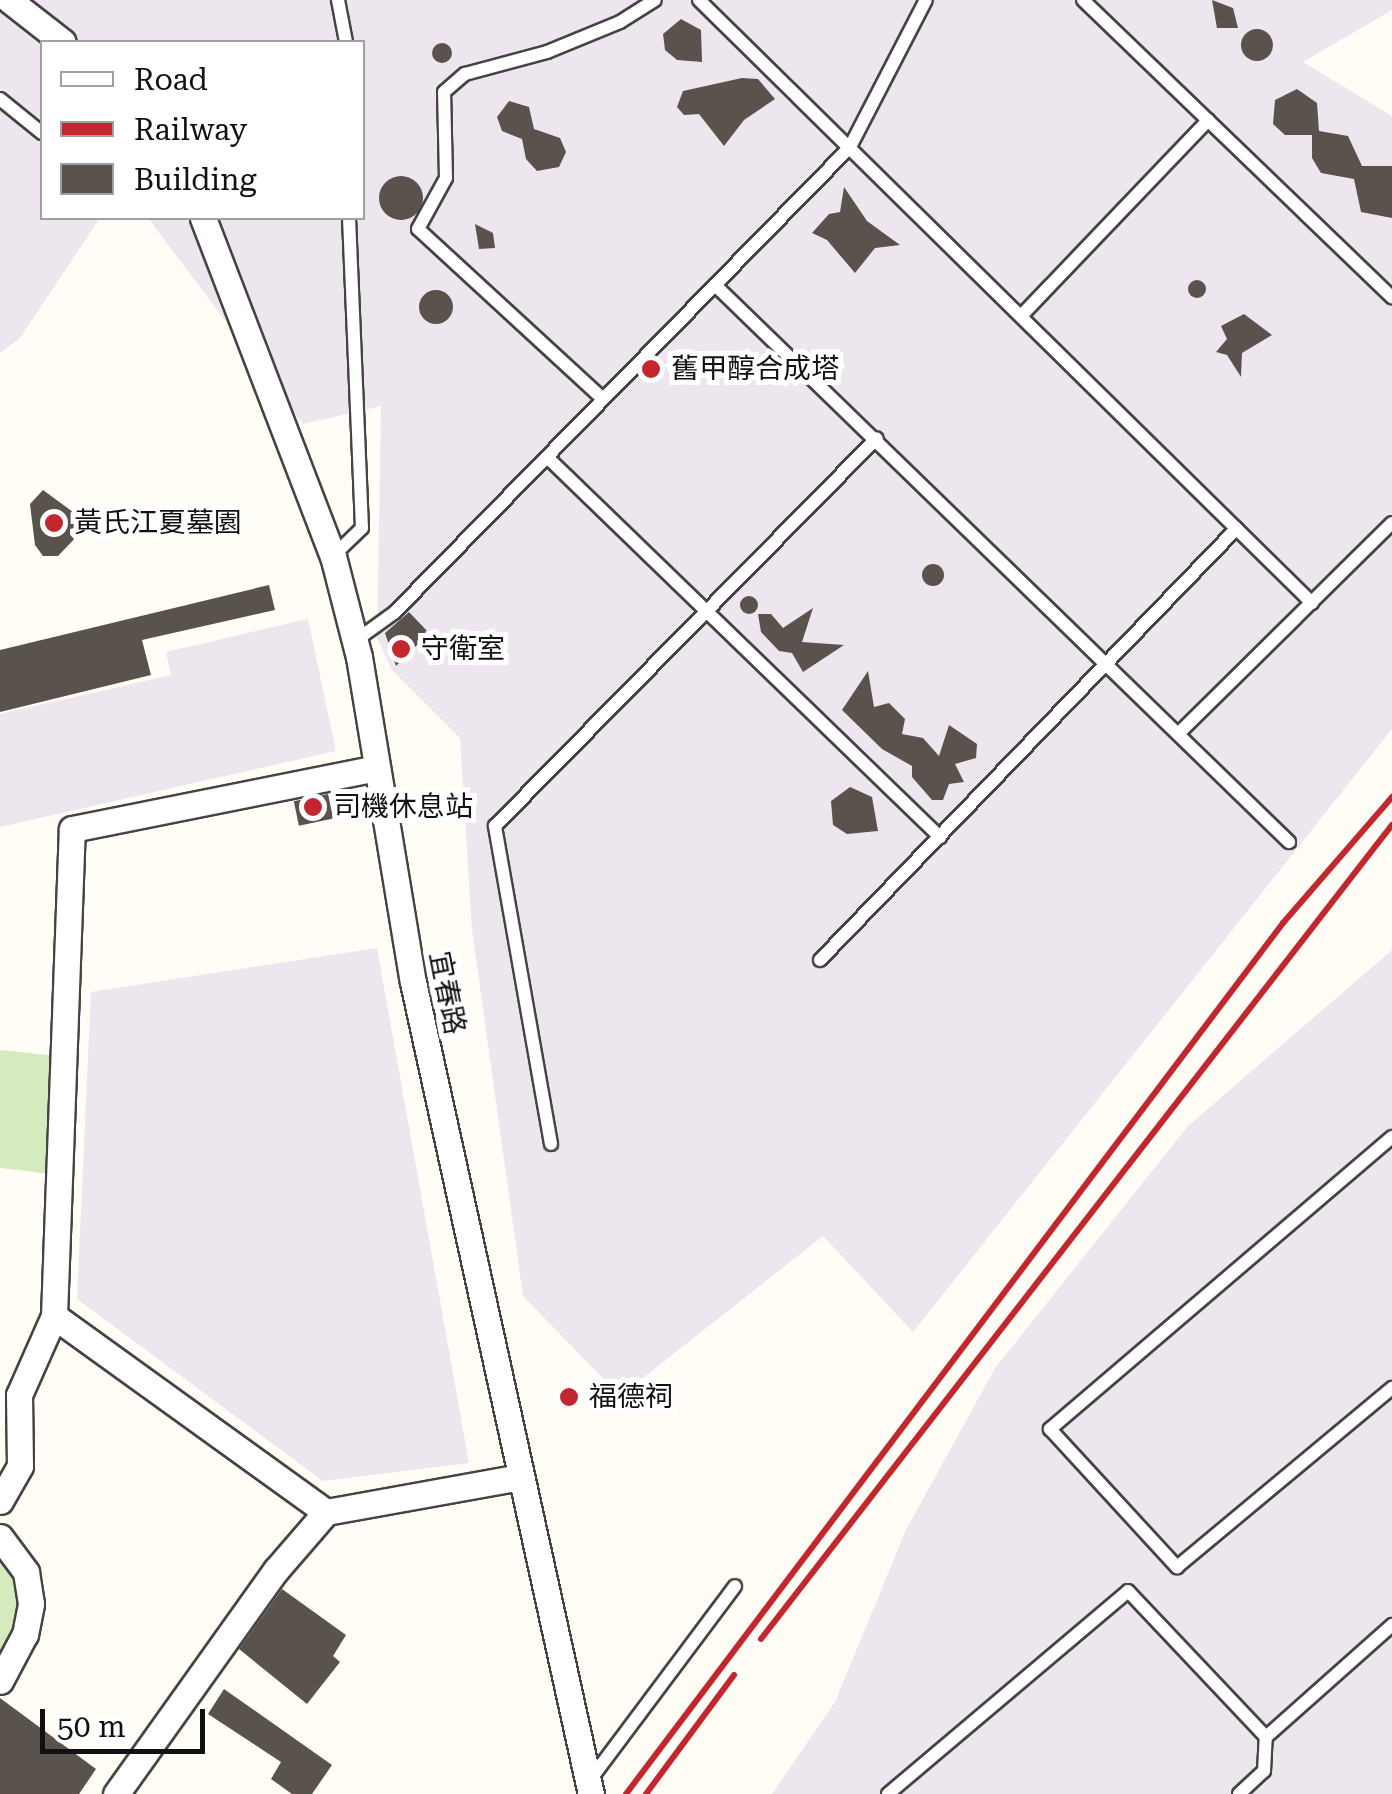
<!DOCTYPE html>
<html>
<head>
<meta charset="utf-8">
<style>
  body { margin:0 }
  #map { position:relative; width:1392px; height:1794px; overflow:hidden; background:#fffdf5; font-family:"Roboto Serif","Noto Sans TC",serif }
  div>[style] { position:absolute }
  [style*='--x'] { left:calc(var(--x)*1px); top:calc(var(--y)*1px); width:calc(var(--w)*1px); rotate:calc(var(--a)*1deg) }
  .industrial>* { inset:0; background:#eee6ef }
  .green>* { inset:0; background:#d5ebbd }
  .building>* { inset:0; background:#5a524d; transform-origin:0 0 }
  .round { border-radius:50% }
  .roads { filter:drop-shadow(2px 0 #444) drop-shadow(-2px 0 #444) drop-shadow(0 2px #444) drop-shadow(0 -2px #444) }
  .lane>* { height:12px; margin:-6px; padding:0 6px; transform-origin:6px; border-radius:6px; background:#fff }
  .street>* { height:25px; margin:-12.5px; padding:0 12.5px; transform-origin:12.5px; border-radius:12.5px; background:#fff }
  .rail>* { height:6px; margin:-3px; padding:0 3px; transform-origin:3px; border-radius:3px; background:#c4262e }
  .dots>* { width:28px; height:28px; translate:-50% -50%; box-sizing:border-box; border:5px solid #fff; border-radius:50% }
  span { translate:-50% -50%; white-space:nowrap; text-align:center; line-height:1.15; -webkit-text-stroke:10px #fff; paint-order:stroke }
  .poi-label { font-size:28px; color:#111 }
  .left { translate:0 -50%; text-align:left }
  .street-label { font-size:28px; color:#111 }
  .legend { position:absolute; left:40px; top:40px; width:325px; height:180px; box-sizing:border-box; background:#fff; border:2px solid #a0a0a0; margin:0; padding:12px 18px; list-style:none; font-size:30px; color:#111 }
  .legend li { display:flex; align-items:center; gap:20px; height:50px }
  .legend b { width:50px; border:2px solid #a0a0a0 }
  .scale { position:absolute; left:40px; top:1709px; width:165px; height:45px; box-sizing:border-box; border:5px solid #111; border-top:0; padding-left:12px; font-size:30px; line-height:35px; white-space:nowrap; color:#111; -webkit-text-stroke:8px #fff; paint-order:stroke }
</style>
</head>
<body>
<div id="map">
  <div class="industrial">
    <i style="clip-path:polygon(0 0,1392px 0,1392px 10px,1303px 62px,1392px 116px,1392px 729px,913px 1332px,823px 1236px,620px 1396px,523px 1296px,472px 930px,460px 738px,392px 670px,377px 638px,381px 406px,303px 424px,148px 218px,362px 218px,362px 42px,42px 42px,42px 218px,100px 218px,20px 338px,0 353px)"></i>
    <i style="clip-path:polygon(308px 619px,336px 751px,0 827px,0 714px,171px 675px,166px 652px)"></i>
    <i style="clip-path:polygon(377px 948px,469px 1463px,323px 1481px,77px 1299px,91px 992px)"></i>
    <i style="clip-path:polygon(1392px 950px,1392px 1794px,772px 1794px,835px 1702px,906px 1530px,995px 1368px,1188px 1126px)"></i>
  </div>
  <div class="green">
    <i style="clip-path:polygon(0 1050px,57px 1056px,51px 1174px,0 1168px)"></i>
    <i style="clip-path:polygon(0 1554px,21px 1586px,23px 1610px,0 1669px)"></i>
  </div>
  <div class="building">
    <i style="clip-path:polygon(1212px 0,1233px 8px,1238px 28px,1217px 28px)"></i>
    <i style="clip-path:polygon(681px 19px,701px 30px,702px 62px,677px 60px,665px 50px,663px 34px)"></i>
    <i class="round" style="left:1241px;top:29px;width:32px;height:32px"></i>
    <i class="round" style="left:432px;top:43px;width:20px;height:20px"></i>
    <i style="clip-path:polygon(742px 78px,758px 79px,775px 99px,744px 120px,724px 146px,699px 114px,684px 115px,677px 107px,683px 91px)"></i>
    <i style="clip-path:polygon(1297px 89px,1317px 103px,1319px 131px,1348px 136px,1362px 166px,1392px 166px,1392px 218px,1361px 212px,1354px 179px,1321px 173px,1312px 158px,1312px 135px,1285px 135px,1273px 124px,1275px 100px)"></i>
    <i style="clip-path:polygon(509px 101px,529px 107px,534px 129px,560px 138px,566px 152px,559px 167px,537px 171px,526px 159px,522px 139px,502px 131px,497px 117px)"></i>
    <i class="round" style="left:379px;top:176px;width:44px;height:44px"></i>
    <i style="clip-path:polygon(844px 187px,867px 221px,900px 245px,875px 248px,855px 273px,827px 240px,812px 233px,829px 214px,840px 212px)"></i>
    <i style="clip-path:polygon(475px 224px,493px 233px,495px 248px,479px 249px)"></i>
    <i class="round" style="left:1188px;top:280px;width:18px;height:18px"></i>
    <i class="round" style="left:419px;top:290px;width:34px;height:34px"></i>
    <i style="clip-path:polygon(1244px 314px,1272px 335px,1242px 353px,1241px 377px,1227px 355px,1216px 352px,1227px 339px,1221px 326px)"></i>
    <i style="clip-path:polygon(43px 490px,73px 512px,80px 533px,58px 556px,43px 556px,35px 545px,30px 504px)"></i>
    <i class="round" style="left:922px;top:564px;width:22px;height:22px"></i>
    <i style="clip-path:polygon(269px 585px,275px 610px,142px 640px,151px 675px,0 712px,0 650px)"></i>
    <i class="round" style="left:740px;top:596px;width:18px;height:18px"></i>
    <i style="clip-path:polygon(813px 608px,802px 642px,844px 645px,803px 672px,792px 653px,779px 651px,761px 632px,758px 614px,771px 614px,783px 628px)"></i>
    <i style="clip-path:polygon(409px 612px,429px 633px,396px 666px,385px 633px)"></i>
    <i style="clip-path:polygon(868px 671px,874px 707px,889px 703px,905px 719px,902px 734px,923px 738px,939px 756px,949px 725px,977px 744px,976px 758px,955px 764px,964px 782px,949px 784px,943px 800px,932px 800px,912px 777px,912px 766px,882px 749px,842px 710px)"></i>
    <i style="clip-path:polygon(850px 787px,872px 797px,878px 831px,847px 834px,833px 825px,831px 801px)"></i>
    <i style="left:328px;top:794px;width:25px;height:35px;rotate:78deg"></i>
    <i style="clip-path:polygon(282px 1589px,346px 1635px,333px 1656px,340px 1662px,307px 1704px,239px 1649px)"></i>
    <i style="clip-path:polygon(224px 1689px,332px 1765px,312px 1794px,292px 1794px,271px 1779px,281px 1762px,208px 1714px)"></i>
    <i style="clip-path:polygon(0 1698px,96px 1769px,79px 1794px,0 1794px)"></i>
  </div>
  <div class="roads">
    <div class="lane">
      <i style="--x:338;--y:0;--w:43;--a:79.2"></i>
      <i style="--x:699;--y:0;--w:860;--a:44.53"></i>
      <i style="--x:1083;--y:0;--w:429;--a:43.9"></i>
      <i style="--x:0;--y:99;--w:54;--a:39"></i>
      <i style="--x:715;--y:285;--w:800;--a:44.14"></i>
      <i style="--x:1021;--y:316;--w:271;--a:-46.3"></i>
      <i style="--x:603;--y:399;--w:251;--a:-137.4"></i>
      <i style="--x:418;--y:229;--w:58;--a:-61.2"></i>
      <i style="--x:446;--y:178;--w:86;--a:-91.3"></i>
      <i style="--x:444;--y:92;--w:28;--a:-41"></i>
      <i style="--x:465;--y:74;--w:85;--a:-15"></i>
      <i style="--x:547;--y:52;--w:79;--a:-22.3"></i>
      <i style="--x:620;--y:22;--w:41;--a:-32.2"></i>
      <i style="--x:547;--y:457;--w:547;--a:44.04"></i>
      <i style="--x:333;--y:556;--w:40;--a:-44"></i>
      <i style="--x:362;--y:528;--w:310;--a:-92.4"></i>
      <i style="--x:355;--y:641;--w:49;--a:-35.9"></i>
      <i style="--x:395;--y:612;--w:651;--a:-45.62"></i>
      <i style="--x:850;--y:147;--w:165;--a:-62.7"></i>
      <i style="--x:1179;--y:733;--w:299;--a:-44.6"></i>
      <i style="--x:820;--y:960;--w:600;--a:-46.01"></i>
      <i style="--x:1392;--y:1137;--w:450;--a:139.5"></i>
      <i style="--x:1050;--y:1429;--w:188;--a:47.4"></i>
      <i style="--x:1177;--y:1567;--w:280;--a:-39.8"></i>
      <i style="--x:551;--y:1144;--w:323;--a:-100"></i>
      <i style="--x:495;--y:826;--w:544;--a:-45.45"></i>
      <i style="--x:590;--y:1780;--w:242;--a:-53.2"></i>
      <i style="--x:888;--y:1794;--w:314;--a:-40.2"></i>
      <i style="--x:1128;--y:1591;--w:201;--a:46.6"></i>
      <i style="--x:1239;--y:1794;--w:34;--a:-43"></i>
      <i style="--x:1264;--y:1771;--w:34;--a:-87"></i>
      <i style="--x:1266;--y:1737;--w:169;--a:-41.6"></i>
    </div>
    <div class="street">
      <i style="--x:9;--y:0;--w:68;--a:37.9"></i>
      <i style="--x:203;--y:218;--w:362;--a:69"></i>
      <i style="--x:333;--y:556;--w:104;--a:75.6"></i>
      <i style="--x:359;--y:657;--w:329;--a:80.6"></i>
      <i style="--x:413;--y:982;--w:831;--a:77.64"></i>
      <i style="--x:54;--y:1316;--w:335;--a:35.8"></i>
      <i style="--x:0;--y:1501;--w:40;--a:-60.3"></i>
      <i style="--x:20;--y:1466;--w:71;--a:-90.8"></i>
      <i style="--x:19;--y:1395;--w:86;--a:-66.1"></i>
      <i style="--x:54;--y:1316;--w:487;--a:-87.9"></i>
      <i style="--x:72;--y:829;--w:311;--a:-11.3"></i>
      <i style="--x:0;--y:1537;--w:44;--a:53.4"></i>
      <i style="--x:26;--y:1572;--w:32;--a:81"></i>
      <i style="--x:31;--y:1604;--w:31;--a:101"></i>
      <i style="--x:25;--y:1634;--w:53;--a:118"></i>
      <i style="--x:116;--y:1794;--w:275;--a:-54.5"></i>
      <i style="--x:276;--y:1570;--w:77;--a:-49.2"></i>
      <i style="--x:326;--y:1512;--w:197;--a:-10.2"></i>
    </div>
  </div>
  <div class="rail">
    <i style="--x:761;--y:1639;--w:1030;--a:-52.22"></i>
    <i style="--x:626;--y:1794;--w:1091;--a:-52.97"></i>
    <i style="--x:1283;--y:923;--w:167;--a:-49.1"></i>
    <i style="--x:646;--y:1794;--w:148;--a:-53.5"></i>
  </div>
  <div class="dots">
    <i style="left:651px;top:369px;background:#c4262e"></i>
    <i style="left:54px;top:523px;background:#c4262e"></i>
    <i style="left:401px;top:649px;background:#c4262e"></i>
    <i style="left:313px;top:807px;background:#c4262e"></i>
    <i style="left:569px;top:1397px;background:#c4262e"></i>
  </div>
  <div class="poi-label">
    <span class="left" style="left:671px;top:369px">舊甲醇合成塔</span>
    <span class="left" style="left:74px;top:523px">黃氏江夏墓園</span>
    <span class="left" style="left:421px;top:649px">守衛室</span>
    <span class="left" style="left:333px;top:807px">司機休息站</span>
    <span class="left" style="left:589px;top:1397px">福德祠</span>
  </div>
  <div class="street-label">
    <span style="left:447px;top:993px;rotate:79deg">宜春路</span>
  </div>
  <ul class="legend">
  <li><b style="height:12px;background:#fff"></b>Road</li>
  <li><b style="height:12px;background:#c4262e"></b>Railway</li>
  <li><b style="height:28px;background:#5a524d"></b>Building</li>
  </ul>
  <div class="scale">50 m</div>
</div>
</body>
</html>
